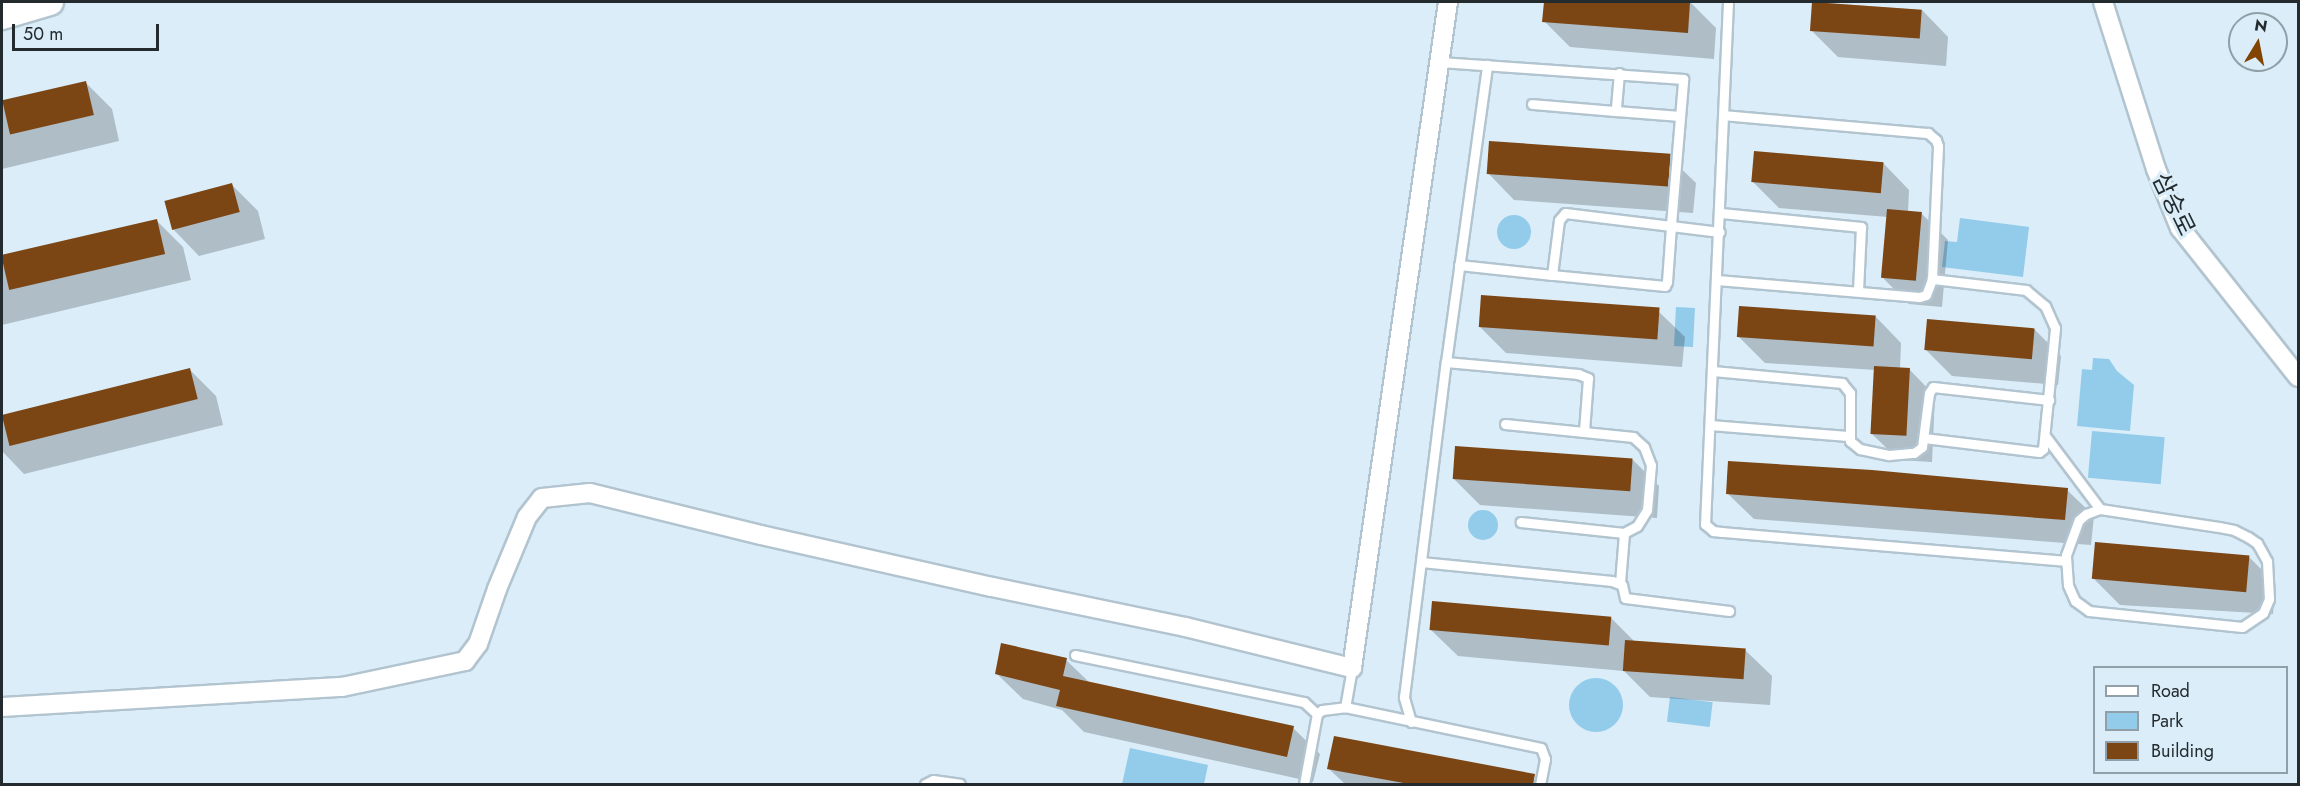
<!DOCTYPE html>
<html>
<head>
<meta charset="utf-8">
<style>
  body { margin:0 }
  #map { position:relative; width:2300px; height:786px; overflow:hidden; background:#daedf8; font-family:Jost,"Noto Sans KR",sans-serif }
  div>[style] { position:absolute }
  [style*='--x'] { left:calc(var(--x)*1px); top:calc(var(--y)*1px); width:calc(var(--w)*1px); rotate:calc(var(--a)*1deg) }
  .green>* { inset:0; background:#93cbea; transform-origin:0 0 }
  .round { border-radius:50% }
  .shadow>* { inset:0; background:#0003 }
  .building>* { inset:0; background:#7c4514; transform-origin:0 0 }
  .roads { filter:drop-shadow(2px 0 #b2c4cf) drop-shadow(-2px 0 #b2c4cf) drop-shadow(0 2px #b2c4cf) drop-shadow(0 -2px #b2c4cf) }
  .service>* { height:9px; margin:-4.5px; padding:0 4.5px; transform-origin:4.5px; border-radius:4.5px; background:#fff }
  .minor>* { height:18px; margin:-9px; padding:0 9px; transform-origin:9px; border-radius:9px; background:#fff }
  .secondary>* { height:26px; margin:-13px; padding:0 13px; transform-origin:13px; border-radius:13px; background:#fff }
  span { translate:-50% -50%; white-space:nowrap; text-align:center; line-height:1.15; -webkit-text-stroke:6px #daedf8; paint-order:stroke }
  .street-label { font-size:24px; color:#242b2f }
  .frame { position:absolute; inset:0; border:3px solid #242b2f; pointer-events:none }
  .legend { position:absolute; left:2093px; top:666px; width:195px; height:108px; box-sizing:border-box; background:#daedf8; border:2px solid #919fa8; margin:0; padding:8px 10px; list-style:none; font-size:18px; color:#242b2f }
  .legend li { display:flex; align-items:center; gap:12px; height:30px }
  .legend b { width:30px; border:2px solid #919fa8 }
  .north { position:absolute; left:2228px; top:12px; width:60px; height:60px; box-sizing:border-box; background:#daedf8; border:2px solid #919fa8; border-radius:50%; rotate:10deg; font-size:16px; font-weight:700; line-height:24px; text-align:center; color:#242b2f }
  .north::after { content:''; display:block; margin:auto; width:21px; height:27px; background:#824402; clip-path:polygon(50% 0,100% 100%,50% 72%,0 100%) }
  .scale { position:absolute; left:12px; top:24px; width:147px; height:27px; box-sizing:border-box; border:3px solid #242b2f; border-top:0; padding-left:8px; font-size:18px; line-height:21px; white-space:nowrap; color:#242b2f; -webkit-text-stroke:4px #daedf8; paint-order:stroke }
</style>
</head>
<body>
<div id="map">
  <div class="green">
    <i class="round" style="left:1497px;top:215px;width:34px;height:34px"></i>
    <i style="clip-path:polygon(1960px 218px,2029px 227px,2023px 277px,1942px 267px,1945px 241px,1957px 242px)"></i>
    <i style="left:1676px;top:307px;width:19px;height:39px;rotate:3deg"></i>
    <i style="clip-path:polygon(2093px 358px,2109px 359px,2117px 371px,2134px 385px,2130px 431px,2077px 426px,2082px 369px,2092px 370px)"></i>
    <i style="left:2092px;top:431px;width:73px;height:47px;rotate:5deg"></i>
    <i class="round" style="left:1468px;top:510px;width:30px;height:30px"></i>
    <i class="round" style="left:1569px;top:678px;width:54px;height:54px"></i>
    <i style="left:1670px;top:697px;width:43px;height:25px;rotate:7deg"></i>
    <i style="clip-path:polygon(1130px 748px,1208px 765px,1204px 784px,1122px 784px)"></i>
  </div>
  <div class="shadow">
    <i style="clip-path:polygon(1546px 2px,1690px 2px,1716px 28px,1714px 59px,1570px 47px,1544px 21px)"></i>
    <i style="clip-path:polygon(1814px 2px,1922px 10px,1948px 37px,1946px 66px,1838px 57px,1812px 31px)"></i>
    <i style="clip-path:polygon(85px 82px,112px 109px,119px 141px,2px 169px,2px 102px)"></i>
    <i style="clip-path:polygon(1669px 157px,1696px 183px,1693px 213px,1514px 200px,1488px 173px)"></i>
    <i style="clip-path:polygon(1883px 163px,1909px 190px,1908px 212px,1921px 213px,1948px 240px,1942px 307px,1909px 304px,1883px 278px,1888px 217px,1779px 208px,1753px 182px)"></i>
    <i style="clip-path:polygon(232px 185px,258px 211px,265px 239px,199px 256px,173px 229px)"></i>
    <i style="clip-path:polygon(157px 221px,183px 247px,191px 280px,2px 325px,2px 259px)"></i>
    <i style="clip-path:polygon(1658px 311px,1685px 337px,1682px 367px,1506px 353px,1480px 327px)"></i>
    <i style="clip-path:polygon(1875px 316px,1901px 343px,1900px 369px,1909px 369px,1935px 396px,1932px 462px,1899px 460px,1872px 434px,1876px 370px,1765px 363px,1739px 337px)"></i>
    <i style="clip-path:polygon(2034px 329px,2061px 356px,2058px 385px,1952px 376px,1926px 350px)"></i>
    <i style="clip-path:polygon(190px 370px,216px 396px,223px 425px,24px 474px,2px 451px,2px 416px)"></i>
    <i style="clip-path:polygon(1633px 460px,1659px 486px,1657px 518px,1480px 505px,1454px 479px)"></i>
    <i style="clip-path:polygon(2067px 490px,2094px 516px,2091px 545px,1754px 519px,1727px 493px)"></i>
    <i style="clip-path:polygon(2249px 557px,2275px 583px,2273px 614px,2120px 605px,2093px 578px)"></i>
    <i style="clip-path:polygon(1611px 618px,1635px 642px,1745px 650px,1772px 676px,1770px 705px,1650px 697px,1624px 671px,1458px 656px,1431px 630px)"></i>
    <i style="clip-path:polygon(1066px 660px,1090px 683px,1293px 728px,1320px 754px,1313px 782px,1084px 732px,1062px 710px,1023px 699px,996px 673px)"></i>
    <i style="clip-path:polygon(1329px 769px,1529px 774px,1539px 784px,1345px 784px)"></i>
  </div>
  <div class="building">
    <i style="clip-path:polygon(1544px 2px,1690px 2px,1688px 33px,1542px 22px)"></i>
    <i style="left:1812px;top:2px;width:110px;height:29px;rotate:4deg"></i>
    <i style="left:86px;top:81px;width:35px;height:86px;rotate:77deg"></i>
    <i style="left:1489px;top:141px;width:182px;height:33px;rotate:4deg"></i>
    <i style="left:1754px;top:151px;width:130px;height:31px;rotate:5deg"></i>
    <i style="left:232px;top:183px;width:30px;height:70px;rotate:75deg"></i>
    <i style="left:1887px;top:209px;width:35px;height:69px;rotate:5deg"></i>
    <i style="left:157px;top:219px;width:36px;height:160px;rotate:77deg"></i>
    <i style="left:1481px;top:295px;width:179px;height:32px;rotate:4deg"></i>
    <i style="left:1739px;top:306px;width:137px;height:31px;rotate:4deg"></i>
    <i style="left:1927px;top:319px;width:108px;height:31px;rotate:5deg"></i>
    <i style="left:1874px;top:366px;width:36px;height:68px;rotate:3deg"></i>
    <i style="left:190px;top:368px;width:32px;height:194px;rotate:76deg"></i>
    <i style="left:1455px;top:446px;width:178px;height:33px;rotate:4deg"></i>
    <i style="clip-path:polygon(1728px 461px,1872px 470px,2068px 488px,2065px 520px,1726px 494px)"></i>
    <i style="left:2095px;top:542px;width:155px;height:37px;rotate:5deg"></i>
    <i style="left:1432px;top:601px;width:180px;height:29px;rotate:5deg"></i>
    <i style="left:1625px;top:640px;width:121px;height:31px;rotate:4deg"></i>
    <i style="clip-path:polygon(1001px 643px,1067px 658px,1063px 676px,1294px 726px,1287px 757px,1056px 706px,1060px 690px,995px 674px)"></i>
    <i style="clip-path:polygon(1334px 736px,1535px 774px,1533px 784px,1409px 784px,1327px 769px)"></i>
  </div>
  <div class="roads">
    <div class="service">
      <i style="--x:1728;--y:2;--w:523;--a:92.52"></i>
      <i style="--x:1705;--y:524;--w:11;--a:41"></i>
      <i style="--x:1713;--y:531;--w:9;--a:6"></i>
      <i style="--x:1722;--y:532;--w:345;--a:4.8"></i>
      <i style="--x:1440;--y:62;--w:244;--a:4"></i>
      <i style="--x:1683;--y:79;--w:3;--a:90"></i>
      <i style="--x:1683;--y:82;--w:144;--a:94.8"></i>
      <i style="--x:1671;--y:226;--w:56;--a:94.1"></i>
      <i style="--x:1667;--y:282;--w:4;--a:117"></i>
      <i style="--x:1665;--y:286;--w:114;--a:-174.4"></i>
      <i style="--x:1552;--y:275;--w:55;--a:-82.7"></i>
      <i style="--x:1559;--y:220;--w:9;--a:-49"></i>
      <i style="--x:1565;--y:213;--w:107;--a:7"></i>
      <i style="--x:1671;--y:226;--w:49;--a:7"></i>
      <i style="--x:1619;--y:73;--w:38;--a:95"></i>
      <i style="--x:1616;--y:111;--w:64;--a:4.5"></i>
      <i style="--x:1532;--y:104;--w:84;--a:4.8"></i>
      <i style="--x:1721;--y:213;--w:141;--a:5.7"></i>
      <i style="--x:1861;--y:227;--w:63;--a:92.7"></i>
      <i style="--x:1459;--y:265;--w:94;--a:6.1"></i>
      <i style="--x:1717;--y:280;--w:203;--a:4.8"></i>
      <i style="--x:1919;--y:297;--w:7;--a:-16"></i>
      <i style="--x:1926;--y:295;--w:17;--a:-69"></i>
      <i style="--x:1932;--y:279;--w:133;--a:-87.4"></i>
      <i style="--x:1938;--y:146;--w:6;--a:-108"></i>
      <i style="--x:1936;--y:140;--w:11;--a:-139"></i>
      <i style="--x:1928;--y:133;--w:205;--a:-175"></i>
      <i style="--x:1446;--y:362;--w:133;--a:5.2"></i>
      <i style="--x:1578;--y:374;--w:11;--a:22"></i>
      <i style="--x:1588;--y:378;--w:53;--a:94.3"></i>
      <i style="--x:1713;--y:371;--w:130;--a:5.3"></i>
      <i style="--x:1842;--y:383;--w:13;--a:51"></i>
      <i style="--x:1850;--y:393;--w:48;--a:90"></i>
      <i style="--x:1850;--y:441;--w:13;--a:39"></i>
      <i style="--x:1860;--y:449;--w:30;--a:12"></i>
      <i style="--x:1889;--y:455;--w:25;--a:-5"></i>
      <i style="--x:1914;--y:453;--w:10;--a:-37"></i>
      <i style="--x:1922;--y:447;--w:54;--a:-82.6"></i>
      <i style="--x:1929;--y:393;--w:7;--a:-56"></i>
      <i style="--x:1933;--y:387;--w:117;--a:6.4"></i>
      <i style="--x:1505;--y:424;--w:129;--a:5.8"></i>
      <i style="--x:1633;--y:437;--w:15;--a:42"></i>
      <i style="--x:1644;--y:447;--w:19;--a:69"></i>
      <i style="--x:1651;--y:465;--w:45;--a:95.1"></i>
      <i style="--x:1647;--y:510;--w:19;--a:122"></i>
      <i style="--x:1637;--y:526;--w:15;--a:152"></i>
      <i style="--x:1624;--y:533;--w:104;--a:-173.9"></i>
      <i style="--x:1710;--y:425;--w:138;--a:4.6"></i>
      <i style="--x:2046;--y:437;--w:90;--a:53.1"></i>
      <i style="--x:1924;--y:438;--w:116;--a:6.9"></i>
      <i style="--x:2039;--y:452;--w:5;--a:-37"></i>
      <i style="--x:2043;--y:449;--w:122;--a:-84.3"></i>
      <i style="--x:2055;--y:328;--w:24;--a:-114"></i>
      <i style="--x:2045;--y:306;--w:25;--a:-140"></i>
      <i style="--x:2026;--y:290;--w:95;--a:-173.3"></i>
      <i style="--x:2100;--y:509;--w:120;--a:8.6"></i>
      <i style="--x:2219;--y:527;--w:15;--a:11"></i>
      <i style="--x:2234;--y:530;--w:16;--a:27"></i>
      <i style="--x:2248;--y:537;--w:11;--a:34"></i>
      <i style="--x:2257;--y:543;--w:21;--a:61"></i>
      <i style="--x:2267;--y:561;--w:38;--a:87"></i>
      <i style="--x:2269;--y:599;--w:15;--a:113"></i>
      <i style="--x:2263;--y:613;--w:25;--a:146"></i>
      <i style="--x:2242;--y:627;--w:154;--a:-174"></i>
      <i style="--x:2089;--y:611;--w:17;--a:-144"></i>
      <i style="--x:2075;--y:601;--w:17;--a:-114"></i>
      <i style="--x:2068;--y:585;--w:30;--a:-94"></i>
      <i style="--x:2066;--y:555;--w:37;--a:-70"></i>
      <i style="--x:2079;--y:520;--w:9;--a:-41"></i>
      <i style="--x:2086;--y:514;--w:15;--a:-20"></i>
      <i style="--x:1421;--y:562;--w:192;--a:5.7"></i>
      <i style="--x:1612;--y:581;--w:11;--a:22"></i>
      <i style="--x:1622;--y:585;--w:13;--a:77"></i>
      <i style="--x:1625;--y:598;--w:105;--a:7.1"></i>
      <i style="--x:1620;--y:583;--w:50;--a:-85.4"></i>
      <i style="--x:1075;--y:655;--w:234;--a:11.6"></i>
      <i style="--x:1304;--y:702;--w:18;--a:43"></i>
      <i style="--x:1352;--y:668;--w:40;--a:100"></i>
      <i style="--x:1345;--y:707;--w:200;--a:11.8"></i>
      <i style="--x:1541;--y:748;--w:12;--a:70"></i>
      <i style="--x:1545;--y:759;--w:25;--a:101"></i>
      <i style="--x:1411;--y:722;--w:26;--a:-106"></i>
      <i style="--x:1404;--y:697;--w:338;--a:-82.9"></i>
      <i style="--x:1446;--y:362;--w:300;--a:-82.1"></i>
      <i style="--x:925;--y:784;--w:9;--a:-27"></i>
      <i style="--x:933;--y:780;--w:27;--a:8"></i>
      <i style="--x:1304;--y:784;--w:71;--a:-79.5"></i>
      <i style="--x:1317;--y:714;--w:6;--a:-39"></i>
      <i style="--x:1322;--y:710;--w:23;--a:-7"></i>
    </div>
    <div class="minor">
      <i style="--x:2103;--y:2;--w:175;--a:72.4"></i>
      <i style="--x:2156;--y:169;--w:64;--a:67.9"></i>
      <i style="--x:2180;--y:228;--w:190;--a:51.6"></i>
      <i style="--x:2;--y:707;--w:341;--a:-3.4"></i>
      <i style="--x:342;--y:687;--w:126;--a:-11.9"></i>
      <i style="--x:465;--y:661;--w:21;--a:-53"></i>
      <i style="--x:478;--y:644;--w:58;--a:-70.9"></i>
      <i style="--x:497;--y:589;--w:78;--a:-67.4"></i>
      <i style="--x:527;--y:517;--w:24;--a:-52"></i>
      <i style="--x:542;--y:498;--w:48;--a:-5.9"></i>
      <i style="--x:590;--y:493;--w:176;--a:13.8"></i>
      <i style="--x:761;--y:535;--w:237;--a:12.7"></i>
      <i style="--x:992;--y:587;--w:197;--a:11.7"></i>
      <i style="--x:1185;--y:627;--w:172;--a:13.8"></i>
      <i style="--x:1352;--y:668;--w:673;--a:-81.8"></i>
    </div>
    <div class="secondary">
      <i style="--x:2;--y:16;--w:50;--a:-16.3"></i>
    </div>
  </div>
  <div class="street-label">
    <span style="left:2174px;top:204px;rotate:64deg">삼숭로</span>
  </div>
  <div class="frame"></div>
  <ul class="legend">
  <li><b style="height:8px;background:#fff"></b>Road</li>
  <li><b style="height:16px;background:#93cbea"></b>Park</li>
  <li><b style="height:16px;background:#7c4514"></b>Building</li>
  </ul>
  <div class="north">N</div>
  <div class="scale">50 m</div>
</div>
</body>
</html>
